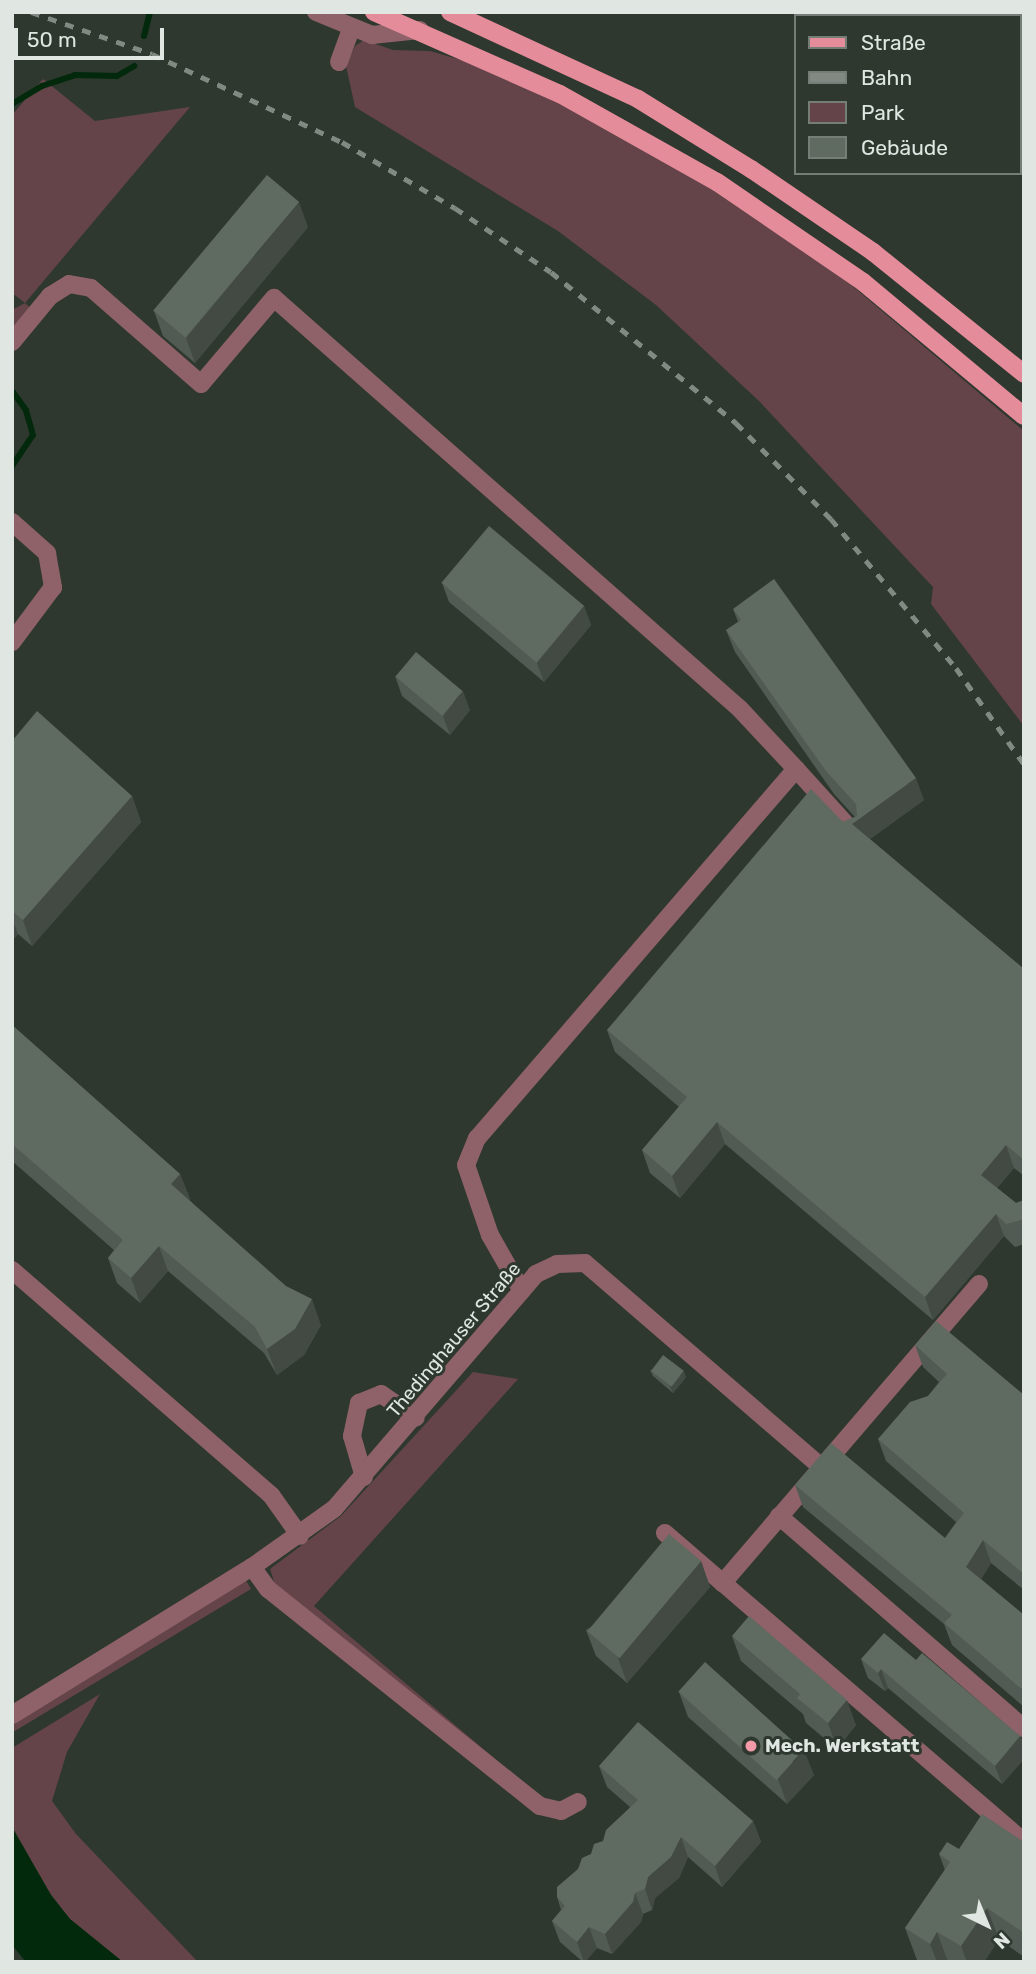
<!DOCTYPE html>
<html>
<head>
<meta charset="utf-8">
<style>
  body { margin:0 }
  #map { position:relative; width:1036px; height:1974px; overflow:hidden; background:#2e382f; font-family:Rubik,sans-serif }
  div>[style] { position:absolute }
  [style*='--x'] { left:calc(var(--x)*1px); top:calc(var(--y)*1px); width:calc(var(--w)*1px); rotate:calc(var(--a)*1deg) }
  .green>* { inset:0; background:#644449; transform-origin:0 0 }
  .water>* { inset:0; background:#02290b }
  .stream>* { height:6px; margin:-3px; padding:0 3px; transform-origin:3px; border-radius:3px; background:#02290b }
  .minor>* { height:18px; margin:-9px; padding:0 9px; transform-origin:9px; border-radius:9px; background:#8e6268 }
  .major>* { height:18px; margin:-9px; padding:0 9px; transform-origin:9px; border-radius:9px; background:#e58c9a }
  .rail>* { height:5px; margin-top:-2.5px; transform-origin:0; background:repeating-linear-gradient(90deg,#818982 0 9px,transparent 0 18px) }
  .wall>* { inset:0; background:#525b53 }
  .shaded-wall>* { inset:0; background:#424a43 }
  .building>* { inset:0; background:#5f6a60; transform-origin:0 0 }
  .dots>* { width:19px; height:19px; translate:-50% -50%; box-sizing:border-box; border:4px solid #2e382f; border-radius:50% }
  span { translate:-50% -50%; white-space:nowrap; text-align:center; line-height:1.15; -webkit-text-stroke:6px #2e382f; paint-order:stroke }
  .street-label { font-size:19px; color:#e0e6e1 }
  .poi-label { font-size:19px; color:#e0e6e1; font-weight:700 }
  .left { translate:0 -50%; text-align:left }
  .frame { position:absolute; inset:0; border:14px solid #e0e6e1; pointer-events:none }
  .legend { position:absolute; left:794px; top:14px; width:228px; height:161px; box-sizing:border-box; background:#2e382f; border:2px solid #757e76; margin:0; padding:9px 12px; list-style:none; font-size:21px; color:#e0e6e1 }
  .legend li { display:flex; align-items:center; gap:14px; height:35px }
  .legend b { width:35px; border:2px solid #757e76 }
  .north { position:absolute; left:952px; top:1890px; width:70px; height:70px; -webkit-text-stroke:5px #2e382f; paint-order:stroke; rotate:137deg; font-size:19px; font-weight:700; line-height:28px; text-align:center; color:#e0e6e1 }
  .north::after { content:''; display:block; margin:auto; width:24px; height:32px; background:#e0e6e1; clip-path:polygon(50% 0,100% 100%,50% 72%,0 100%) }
  .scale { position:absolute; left:14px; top:28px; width:150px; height:32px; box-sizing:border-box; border:4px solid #e0e6e1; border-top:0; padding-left:9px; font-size:21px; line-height:24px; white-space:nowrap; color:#e0e6e1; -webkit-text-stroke:5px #2e382f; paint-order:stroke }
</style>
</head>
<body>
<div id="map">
  <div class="green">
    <i style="clip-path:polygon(364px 40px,393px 50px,430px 51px,499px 71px,620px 134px,732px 201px,850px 284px,1024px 431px,1024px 726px,931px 604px,933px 587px,759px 401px,656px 305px,558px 231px,355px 107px,346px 66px,355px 46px)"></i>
    <i style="clip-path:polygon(43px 79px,95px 121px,190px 107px,25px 303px,36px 313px,12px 336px,12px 310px,25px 303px,12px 293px,12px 115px)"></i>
    <i style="clip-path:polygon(473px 1372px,518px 1379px,314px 1606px,545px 1801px,277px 1591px,270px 1569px,341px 1516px)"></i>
    <i style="left:251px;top:1589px;width:280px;height:18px;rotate:149deg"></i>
    <i style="clip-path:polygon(100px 1694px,67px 1752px,52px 1801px,76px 1834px,198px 1962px,123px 1962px,70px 1919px,51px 1895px,12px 1827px,12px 1748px)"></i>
  </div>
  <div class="water">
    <i style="clip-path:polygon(12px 1827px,51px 1895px,70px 1919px,123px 1962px,26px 1962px,12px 1945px)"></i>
  </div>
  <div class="stream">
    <i style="--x:144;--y:36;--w:25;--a:-76"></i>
    <i style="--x:12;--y:104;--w:35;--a:-31"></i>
    <i style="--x:42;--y:86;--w:35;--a:-18"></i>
    <i style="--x:75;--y:75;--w:42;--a:1.4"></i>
    <i style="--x:117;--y:76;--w:20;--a:-30"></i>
    <i style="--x:12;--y:466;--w:37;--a:-56"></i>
    <i style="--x:33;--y:435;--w:26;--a:-106"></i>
    <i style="--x:26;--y:410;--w:22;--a:-126"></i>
  </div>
  <div class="minor">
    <i style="--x:316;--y:12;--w:61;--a:22.3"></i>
    <i style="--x:372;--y:35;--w:48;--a:-5.9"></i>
    <i style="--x:339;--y:62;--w:37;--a:-70"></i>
    <i style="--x:12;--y:342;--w:60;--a:-50.4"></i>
    <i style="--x:50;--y:296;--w:22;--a:-32"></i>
    <i style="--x:69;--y:284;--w:22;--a:10"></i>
    <i style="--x:91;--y:288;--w:146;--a:41.1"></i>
    <i style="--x:201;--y:384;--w:113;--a:-49.7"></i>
    <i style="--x:274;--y:298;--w:621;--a:41.41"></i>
    <i style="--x:740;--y:709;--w:82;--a:47"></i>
    <i style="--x:796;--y:769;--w:488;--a:130.8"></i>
    <i style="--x:477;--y:1138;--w:29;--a:112"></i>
    <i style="--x:466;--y:1165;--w:74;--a:71.1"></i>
    <i style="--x:490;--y:1235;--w:64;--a:60.3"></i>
    <i style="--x:12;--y:522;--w:47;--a:41.5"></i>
    <i style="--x:47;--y:553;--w:35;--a:80"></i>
    <i style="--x:53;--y:587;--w:69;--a:126.7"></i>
    <i style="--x:796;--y:769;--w:88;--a:47.8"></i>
    <i style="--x:12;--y:1270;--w:343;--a:41"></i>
    <i style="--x:271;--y:1495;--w:50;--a:54.7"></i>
    <i style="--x:979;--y:1284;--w:394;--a:130.6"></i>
    <i style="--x:723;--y:1583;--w:397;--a:40.7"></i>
    <i style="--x:364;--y:1477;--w:43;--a:-106.3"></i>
    <i style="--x:352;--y:1436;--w:34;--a:-78"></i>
    <i style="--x:359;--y:1403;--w:24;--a:-22"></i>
    <i style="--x:381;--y:1394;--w:42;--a:34.4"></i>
    <i style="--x:779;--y:1516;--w:324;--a:40.9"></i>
    <i style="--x:665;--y:1533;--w:77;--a:40.8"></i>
    <i style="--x:252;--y:1567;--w:27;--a:54"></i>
    <i style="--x:268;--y:1589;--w:348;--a:38.6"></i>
    <i style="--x:540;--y:1806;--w:22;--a:13"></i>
    <i style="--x:561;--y:1811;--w:19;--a:-28"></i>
    <i style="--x:12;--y:1715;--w:282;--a:-31.7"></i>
    <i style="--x:252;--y:1567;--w:100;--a:-35.3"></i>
    <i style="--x:334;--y:1509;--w:310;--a:-49.3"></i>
    <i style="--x:536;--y:1274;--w:23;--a:-25"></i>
    <i style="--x:557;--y:1264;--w:28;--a:-2"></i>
    <i style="--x:585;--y:1263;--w:312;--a:40.8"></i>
  </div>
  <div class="major">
    <i style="--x:374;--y:12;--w:203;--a:23.8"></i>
    <i style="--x:560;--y:94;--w:180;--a:29.3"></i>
    <i style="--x:717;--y:182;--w:177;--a:34.4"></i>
    <i style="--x:863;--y:282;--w:209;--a:39.8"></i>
    <i style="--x:450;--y:12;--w:207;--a:24.8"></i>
    <i style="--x:638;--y:99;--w:133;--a:31.8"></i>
    <i style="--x:751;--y:169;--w:148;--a:34.2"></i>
    <i style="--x:873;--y:252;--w:194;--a:38.9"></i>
  </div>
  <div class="rail">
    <i style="--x:31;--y:12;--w:128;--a:19.1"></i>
    <i style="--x:152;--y:54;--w:209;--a:24.9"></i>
    <i style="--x:342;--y:142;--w:131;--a:30.3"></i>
    <i style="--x:455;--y:208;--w:115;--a:33.7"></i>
    <i style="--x:551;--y:272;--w:239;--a:39.2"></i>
    <i style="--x:736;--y:423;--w:135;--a:45.3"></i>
    <i style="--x:831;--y:519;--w:194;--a:50"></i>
    <i style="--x:956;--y:668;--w:118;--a:54.7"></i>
  </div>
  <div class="wall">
    <i style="clip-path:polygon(308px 227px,195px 363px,163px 336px,154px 311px)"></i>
    <i style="clip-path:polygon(442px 583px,584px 606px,591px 625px,544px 682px,449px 602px)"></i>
    <i style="clip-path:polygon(733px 609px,924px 800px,870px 839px,1024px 969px,1024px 1176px,1014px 1168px,997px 1188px,1016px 1203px,1024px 1200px,1024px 1244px,1015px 1247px,1004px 1236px,933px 1320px,725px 1144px,680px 1198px,650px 1173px,642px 1150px,679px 1107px,615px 1052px,607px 1030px,843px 822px,855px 817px,834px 794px,735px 652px,726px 630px,738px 622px)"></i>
    <i style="clip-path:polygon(395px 676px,470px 710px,450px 735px,402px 696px)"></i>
    <i style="clip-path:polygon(12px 741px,132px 796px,141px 822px,32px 946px,18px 934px,12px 941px)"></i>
    <i style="clip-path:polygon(12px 1025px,180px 1174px,190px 1199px,189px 1200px,321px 1325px,304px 1355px,277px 1375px,264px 1353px,168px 1271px,140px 1303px,117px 1283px,108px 1258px,114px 1250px,12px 1161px)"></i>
    <i style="clip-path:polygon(915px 1345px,1024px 1395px,1024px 1590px,991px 1563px,981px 1579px,1024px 1615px,1024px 1707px,952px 1645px,944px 1624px,803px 1507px,795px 1485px,945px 1538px,956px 1522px,886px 1461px,878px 1439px,928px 1396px,939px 1382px,923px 1367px)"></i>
    <i style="clip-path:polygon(650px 1370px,686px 1377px,673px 1393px,653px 1376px)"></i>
    <i style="clip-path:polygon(701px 1561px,710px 1587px,627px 1683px,596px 1656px,586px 1630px)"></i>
    <i style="clip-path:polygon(732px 1636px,856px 1725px,837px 1749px,806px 1723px,803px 1714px,741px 1661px)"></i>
    <i style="clip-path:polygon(861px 1659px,916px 1660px,1020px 1736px,1024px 1746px,1024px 1759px,1002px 1784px,888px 1688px,885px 1691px,868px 1678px)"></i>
    <i style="clip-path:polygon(679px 1692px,814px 1775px,787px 1804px,688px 1717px)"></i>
    <i style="clip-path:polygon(599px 1766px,753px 1821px,761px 1842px,722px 1887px,688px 1857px,679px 1878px,655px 1898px,652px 1910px,643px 1914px,641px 1922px,612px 1954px,597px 1948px,585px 1962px,583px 1962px,560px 1942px,552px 1921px,561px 1910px,557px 1897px,578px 1869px,603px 1841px,630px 1807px,607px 1787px)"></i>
    <i style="clip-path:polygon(1024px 1842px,1024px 1957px,999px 1939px,984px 1962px,920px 1962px,917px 1960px,905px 1928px,945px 1870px,939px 1854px,959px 1849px)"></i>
  </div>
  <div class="shaded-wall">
    <i style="clip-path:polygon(299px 202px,308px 227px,195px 363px,186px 338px)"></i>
    <i style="clip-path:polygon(584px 606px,591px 625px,544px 682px,537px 663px)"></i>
    <i style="clip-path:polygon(463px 691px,470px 710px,450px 735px,443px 716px)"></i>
    <i style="clip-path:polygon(916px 778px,924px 800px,860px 846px,852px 824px)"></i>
    <i style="clip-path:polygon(132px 796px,141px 822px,32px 946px,23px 920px)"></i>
    <i style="clip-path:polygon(12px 918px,18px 934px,12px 941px)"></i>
    <i style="clip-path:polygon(717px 1122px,725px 1144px,680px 1198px,672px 1176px)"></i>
    <i style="clip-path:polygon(1006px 1145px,1014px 1168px,990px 1197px,981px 1175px)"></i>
    <i style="clip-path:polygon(180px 1174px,190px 1199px,180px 1210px,171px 1184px)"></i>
    <i style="clip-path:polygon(996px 1214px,1004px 1236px,933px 1320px,925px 1297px)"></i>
    <i style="clip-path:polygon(159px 1246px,168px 1271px,140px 1303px,131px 1278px)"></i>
    <i style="clip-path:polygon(312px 1299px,321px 1325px,304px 1355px,277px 1375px,267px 1349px)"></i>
    <i style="clip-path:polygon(684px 1371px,686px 1377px,673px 1393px,670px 1387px)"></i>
    <i style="clip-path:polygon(983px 1540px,991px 1563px,975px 1589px,966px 1567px)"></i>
    <i style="clip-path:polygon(701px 1561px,710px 1587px,627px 1683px,618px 1658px)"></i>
    <i style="clip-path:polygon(881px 1669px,888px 1688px,885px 1691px,878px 1673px)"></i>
    <i style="clip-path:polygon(847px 1700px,856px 1725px,837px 1749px,828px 1723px)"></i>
    <i style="clip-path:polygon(1020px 1736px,1024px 1746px,1024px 1759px,1002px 1784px,995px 1766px)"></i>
    <i style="clip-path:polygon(804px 1750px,814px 1775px,787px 1804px,778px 1779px)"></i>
    <i style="clip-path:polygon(753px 1821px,761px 1842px,722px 1887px,715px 1866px)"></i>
    <i style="clip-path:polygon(681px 1837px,688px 1857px,679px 1878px,655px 1898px,652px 1910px,645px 1889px,648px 1877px)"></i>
    <i style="clip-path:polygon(635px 1893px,643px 1914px,641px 1922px,612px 1954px,605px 1934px)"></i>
    <i style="clip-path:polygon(987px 1908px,999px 1939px,984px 1962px,967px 1962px,961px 1946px)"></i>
    <i style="clip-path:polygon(589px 1927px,597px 1948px,585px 1962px,584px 1962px,577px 1942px)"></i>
    <i style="clip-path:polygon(937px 1932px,948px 1962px,937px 1962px,930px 1944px)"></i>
  </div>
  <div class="building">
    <i style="left:267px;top:175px;width:42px;height:177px;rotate:40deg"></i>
    <i style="left:489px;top:526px;width:124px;height:74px;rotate:40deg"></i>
    <i style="clip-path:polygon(774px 579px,916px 778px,852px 824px,1024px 969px,1024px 1160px,1006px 1145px,981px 1175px,1016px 1203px,1024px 1200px,1024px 1219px,1006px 1224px,996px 1214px,925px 1297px,717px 1122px,672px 1176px,642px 1150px,687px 1097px,607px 1030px,811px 789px,843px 822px,857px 816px,856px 804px,826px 771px,726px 630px,741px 620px,733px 609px)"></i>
    <i style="left:416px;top:652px;width:61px;height:32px;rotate:40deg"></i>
    <i style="clip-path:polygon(37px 711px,132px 796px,23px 920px,12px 911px,12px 741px)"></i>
    <i style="clip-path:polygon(12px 1025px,180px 1174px,171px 1184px,286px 1286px,312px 1299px,295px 1329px,267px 1349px,255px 1327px,159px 1246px,131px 1278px,108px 1258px,123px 1240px,12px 1144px)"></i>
    <i style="clip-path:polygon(936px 1321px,1024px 1395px,1024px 1574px,983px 1540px,966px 1567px,1024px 1615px,1024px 1691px,944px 1623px,952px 1615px,795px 1485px,831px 1443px,945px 1538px,964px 1513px,878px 1439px,910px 1402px,928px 1396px,947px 1374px,915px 1345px)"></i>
    <i style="left:663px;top:1355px;width:26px;height:20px;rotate:37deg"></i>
    <i style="left:669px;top:1534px;width:42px;height:127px;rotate:40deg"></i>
    <i style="clip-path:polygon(749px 1616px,847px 1700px,828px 1723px,797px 1698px,800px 1694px,732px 1636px)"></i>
    <i style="clip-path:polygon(884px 1633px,916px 1660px,922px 1653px,1020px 1736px,995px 1766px,881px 1669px,878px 1673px,861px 1659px)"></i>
    <i style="left:705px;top:1662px;width:132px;height:40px;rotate:42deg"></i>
    <i style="clip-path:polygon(638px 1722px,753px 1821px,715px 1866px,681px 1837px,671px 1857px,648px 1877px,645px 1889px,635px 1893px,633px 1902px,605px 1934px,589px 1927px,577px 1942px,552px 1921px,565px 1906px,557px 1897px,557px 1887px,578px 1869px,582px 1858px,591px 1854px,594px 1844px,603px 1841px,606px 1830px,638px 1800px,599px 1766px)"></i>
    <i style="clip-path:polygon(982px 1814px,1024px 1842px,1024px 1933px,987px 1908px,961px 1946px,937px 1932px,930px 1944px,905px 1928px,950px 1862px,939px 1854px,947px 1842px,959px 1849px)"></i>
  </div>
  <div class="dots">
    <i style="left:751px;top:1746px;background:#f39aa8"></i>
  </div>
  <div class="street-label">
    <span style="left:454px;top:1340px;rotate:-50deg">Thedinghauser Straße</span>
  </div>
  <div class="poi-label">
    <span class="left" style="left:765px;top:1746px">Mech. Werkstatt</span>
  </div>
  <div class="frame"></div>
  <ul class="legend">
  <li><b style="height:9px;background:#e58c9a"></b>Straße</li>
  <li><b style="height:9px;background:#818982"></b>Bahn</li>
  <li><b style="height:19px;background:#644449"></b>Park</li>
  <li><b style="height:19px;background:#5f6a60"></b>Gebäude</li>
  </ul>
  <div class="north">N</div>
  <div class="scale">50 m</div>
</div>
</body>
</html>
